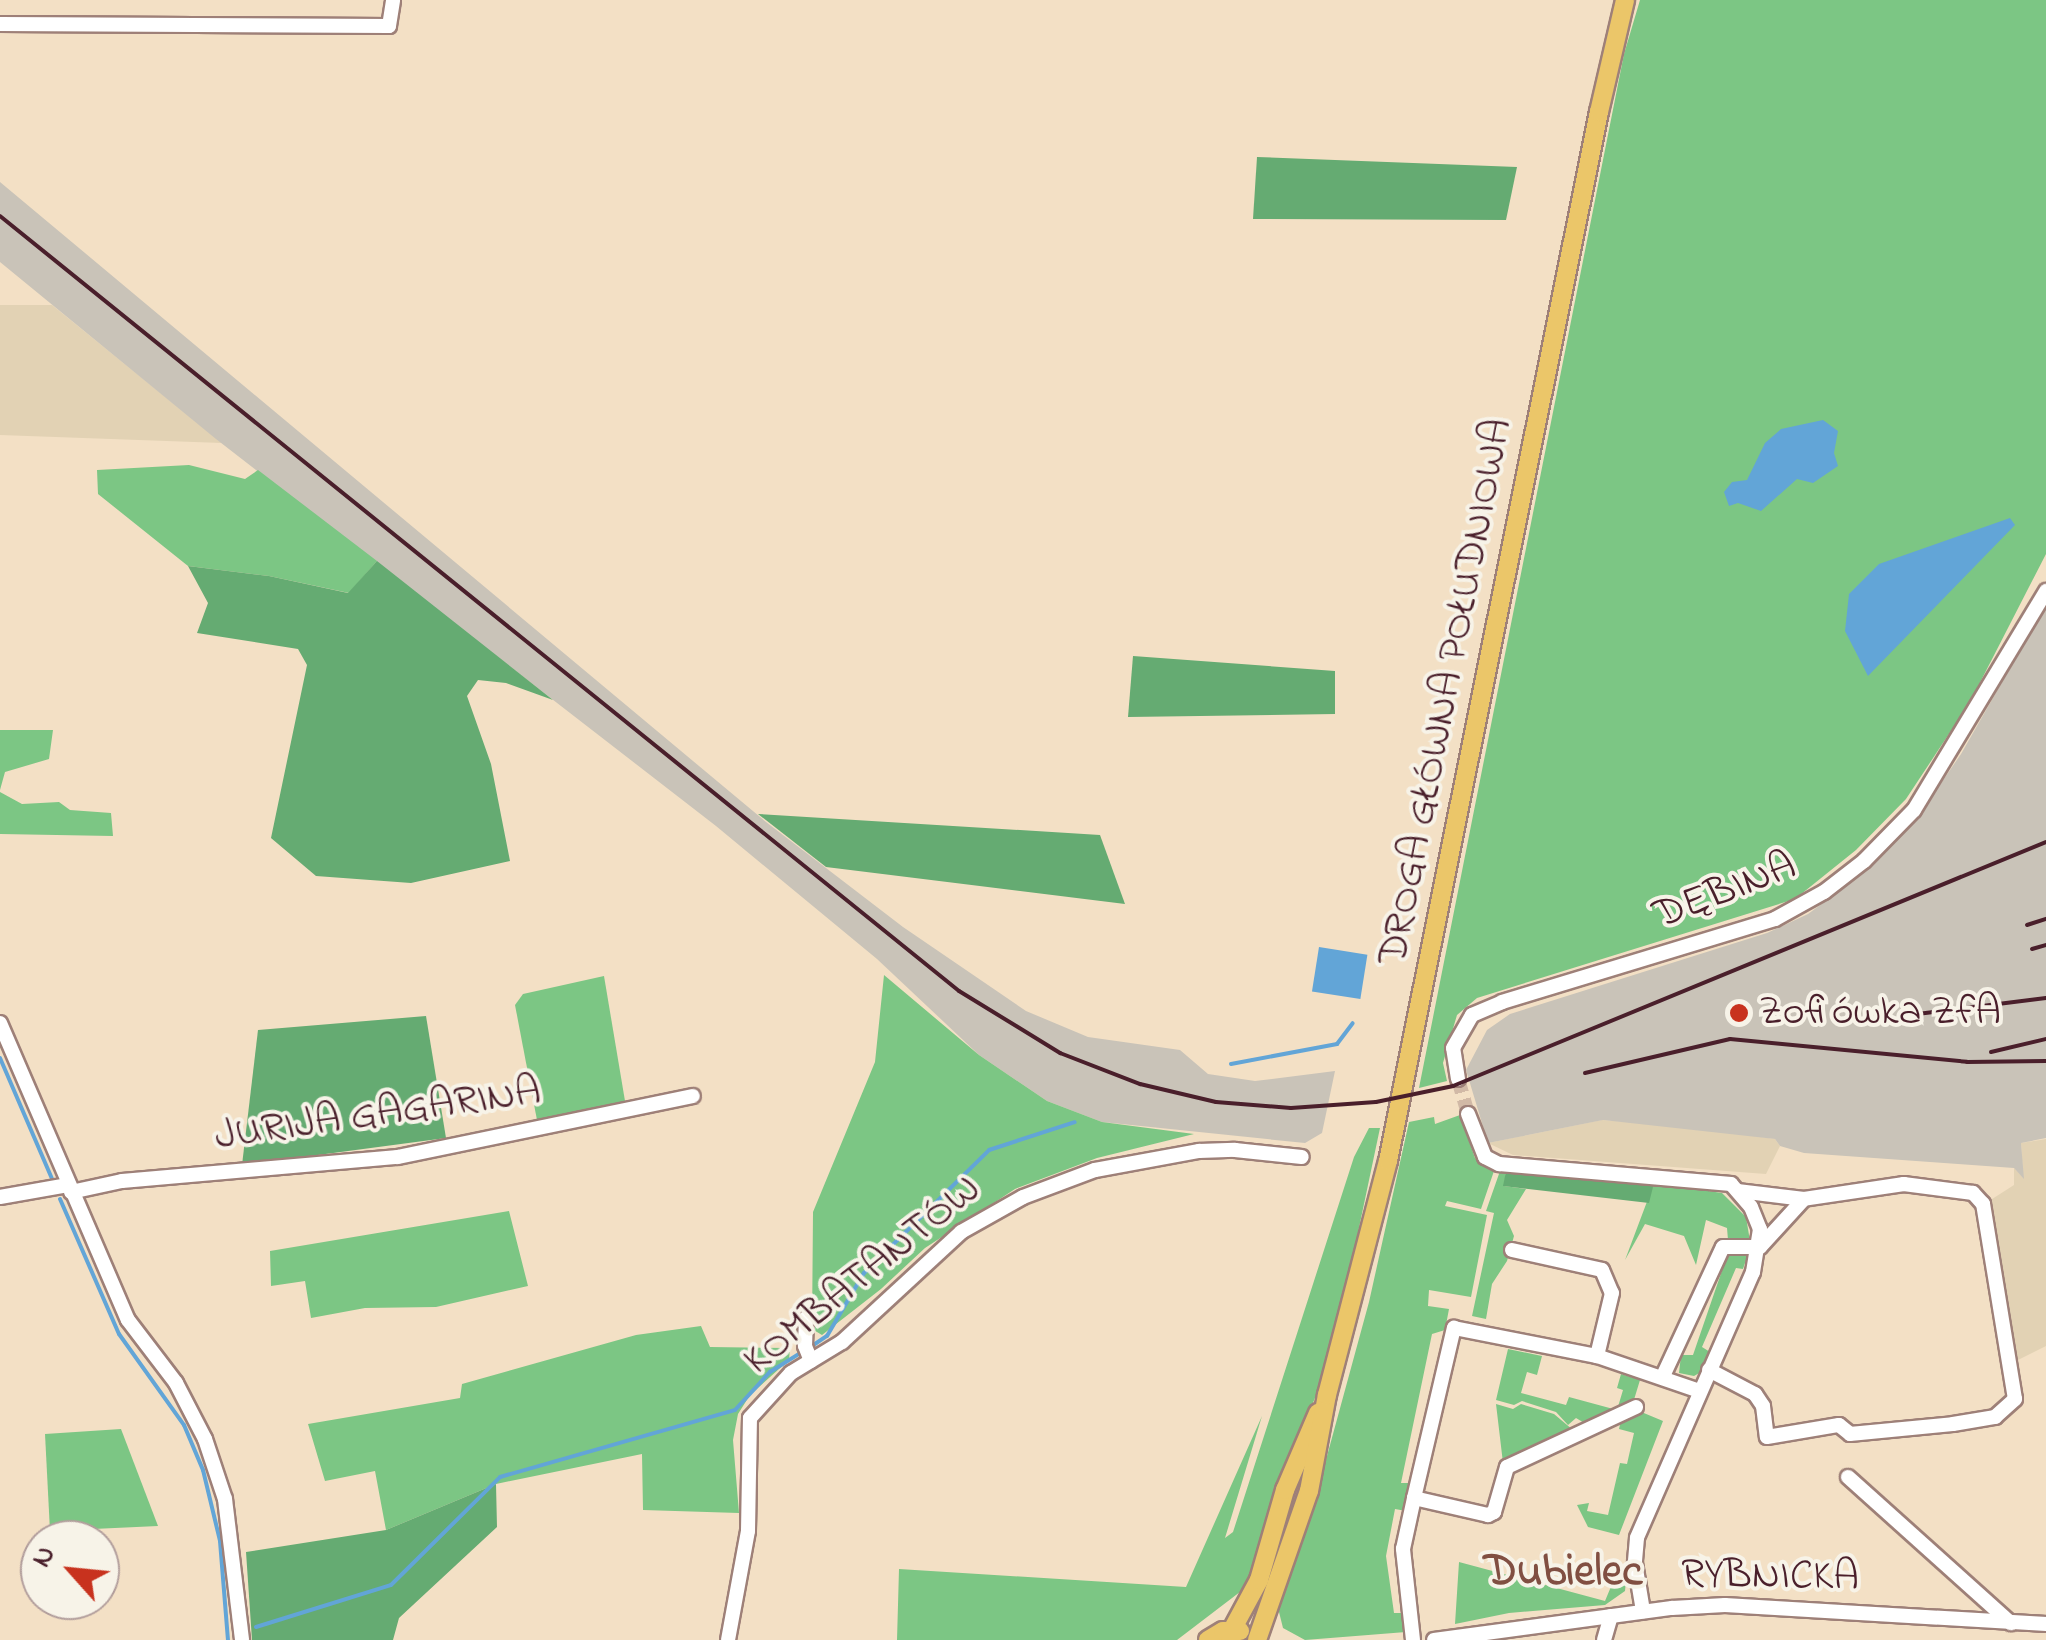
<!DOCTYPE html>
<html>
<head>
<meta charset="utf-8">
<style>
  body { margin:0 }
  #map { position:relative; width:2046px; height:1640px; overflow:hidden; background:#f3e0c5; font-family:"Indie Flower",sans-serif }
  div>[style] { position:absolute }
  [style*='--x'] { left:calc(var(--x)*1px); top:calc(var(--y)*1px); width:calc(var(--w)*1px); rotate:calc(var(--a)*1deg) }
  .built>* { inset:0; background:#e2d2b4 }
  .industrial>* { inset:0; background:#c9c3b8 }
  .green>* { inset:0; background:#7cc684 }
  .forest>* { inset:0; background:#65ab72 }
  .water>* { inset:0; background:#62a5d7; transform-origin:0 0 }
  .stream>* { height:4px; margin:-2px; padding:0 2px; transform-origin:2px; border-radius:2px; background:#62a5d7 }
  .minor-tunnel>* { height:14px; margin-top:-7px; transform-origin:0; background:repeating-linear-gradient(90deg,#d1b9a6 0 14px,transparent 0 21px) }
  .roads { filter:drop-shadow(2px 0 #9e8078) drop-shadow(-2px 0 #9e8078) drop-shadow(0 2px #9e8078) drop-shadow(0 -2px #9e8078) }
  .minor>* { height:14px; margin:-7px; padding:0 7px; transform-origin:7px; border-radius:7px; background:#fff }
  .major>* { height:18px; margin:-9px; padding:0 9px; transform-origin:9px; border-radius:9px; background:#ebc669 }
  .rail>* { height:4px; margin:-2px; padding:0 2px; transform-origin:2px; border-radius:2px; background:#4a1f2b }
  .dots>* { width:28px; height:28px; translate:-50% -50%; box-sizing:border-box; border:5px solid #f7f3e8; border-radius:50% }
  span { translate:-50% -50%; white-space:nowrap; text-align:center; line-height:1.15; -webkit-text-stroke:8px #f7f3e8; paint-order:stroke }
  .street-label { font-size:42px; color:#4a1f2b }
  .poi-label { font-size:42px; color:#4a1f2b }
  .left { translate:0 -50%; text-align:left }
  .neighbourhood-label { font-size:45px; color:#814f42; font-weight:700 }
  .north { position:absolute; left:20px; top:1520px; width:100px; height:100px; box-sizing:border-box; background:#f7f3e8; border:2px solid #b29e9c; border-radius:50%; rotate:297deg; font-size:28px; font-weight:700; line-height:40px; text-align:center; color:#4a1f2b }
  .north::after { content:''; display:block; margin:auto; width:35px; height:45px; background:#c8321e; clip-path:polygon(50% 0,100% 100%,50% 72%,0 100%) }
</style>
</head>
<body>
<div id="map">
  <div class="built">
    <i style="clip-path:polygon(0 305px,52px 305px,222px 443px,0 435px)"></i>
    <i style="clip-path:polygon(1602px 1120px,1692px 1127px,1775px 1139px,1780px 1146px,1766px 1174px,1513px 1155px,1488px 1143px)"></i>
    <i style="clip-path:polygon(2046px 1139px,2046px 1346px,2018px 1360px,1989px 1201px,2014px 1185px,2014px 1168px,2023px 1177px,2021px 1143px)"></i>
  </div>
  <div class="industrial">
    <i style="clip-path:polygon(0 182px,766px 822px,903px 927px,1026px 1011px,1088px 1037px,1180px 1050px,1208px 1074px,1255px 1081px,1335px 1071px,1322px 1133px,1305px 1143px,1102px 1122px,1047px 1101px,979px 1055px,877px 959px,716px 826px,216px 439px,0 262px)"></i>
    <i style="clip-path:polygon(2046px 605px,2046px 1138px,2021px 1143px,2024px 1179px,2014px 1168px,1804px 1153px,1780px 1146px,1775px 1139px,1603px 1120px,1488px 1143px,1466px 1070px,1487px 1030px,1510px 1014px,1767px 933px,1808px 914px,1847px 885px,1917px 818px,1961px 754px)"></i>
  </div>
  <div class="green">
    <i style="clip-path:polygon(1640px 0,2046px 0,2046px 554px,1970px 702px,1906px 799px,1856px 850px,1795px 899px,1477px 998px,1457px 1015px,1443px 1063px,1447px 1081px,1419px 1088px,1624px 54px)"></i>
    <i style="clip-path:polygon(189px 465px,245px 479px,258px 470px,377px 561px,349px 593px,269px 576px,188px 566px,98px 494px,97px 470px)"></i>
    <i style="clip-path:polygon(0 730px,53px 730px,49px 759px,5px 772px,0 790px)"></i>
    <i style="clip-path:polygon(0 792px,22px 804px,59px 802px,70px 810px,111px 813px,113px 836px,0 834px)"></i>
    <i style="clip-path:polygon(884px 975px,979px 1055px,1047px 1101px,1102px 1122px,1194px 1134px,1097px 1158px,1015px 1189px,925px 1248px,881px 1289px,822px 1335px,812px 1329px,813px 1212px,875px 1062px)"></i>
    <i style="clip-path:polygon(604px 976px,625px 1101px,537px 1120px,515px 1005px,523px 994px)"></i>
    <i style="clip-path:polygon(1460px 1115px,1475px 1158px,1494px 1171px,1481px 1209px,1447px 1201px,1445px 1206px,1487px 1215px,1471px 1297px,1429px 1290px,1428px 1306px,1449px 1309px,1445px 1330px,1432px 1334px,1401px 1483px,1412px 1483px,1406px 1511px,1395px 1509px,1386px 1556px,1394px 1613px,1405px 1613px,1406px 1632px,1305px 1640px,1283px 1628px,1278px 1608px,1318px 1489px,1369px 1302px,1409px 1122px,1434px 1117px,1435px 1124px)"></i>
    <i style="clip-path:polygon(1369px 1128px,1380px 1128px,1332px 1356px,1276px 1494px,1253px 1582px,1177px 1640px,897px 1640px,899px 1569px,1186px 1587px,1262px 1416px,1225px 1538px,1233px 1532px,1354px 1157px)"></i>
    <i style="clip-path:polygon(1500px 1171px,1506px 1171px,1504px 1186px,1526px 1189px,1507px 1220px,1514px 1236px,1507px 1261px,1492px 1284px,1486px 1319px,1472px 1316px,1494px 1213px,1486px 1211px)"></i>
    <i style="clip-path:polygon(1654px 1183px,1722px 1193px,1746px 1217px,1750px 1241px,1728px 1240px,1727px 1228px,1706px 1220px,1696px 1265px,1684px 1236px,1645px 1224px,1625px 1260px)"></i>
    <i style="clip-path:polygon(509px 1211px,528px 1286px,436px 1307px,365px 1308px,311px 1318px,305px 1281px,271px 1286px,270px 1251px)"></i>
    <i style="clip-path:polygon(1749px 1251px,1743px 1269px,1736px 1268px,1702px 1347px,1710px 1352px,1701px 1372px,1694px 1376px,1679px 1373px,1681px 1355px,1693px 1355px,1728px 1253px)"></i>
    <i style="clip-path:polygon(701px 1326px,710px 1347px,790px 1348px,789px 1360px,750px 1395px,738px 1414px,733px 1440px,739px 1513px,643px 1510px,642px 1454px,496px 1484px,386px 1530px,375px 1471px,325px 1481px,308px 1424px,460px 1398px,462px 1384px,636px 1335px)"></i>
    <i style="clip-path:polygon(1508px 1349px,1542px 1356px,1537px 1375px,1527px 1372px,1521px 1393px,1566px 1405px,1569px 1397px,1617px 1410px,1623px 1390px,1617px 1388px,1621px 1374px,1640px 1380px,1633px 1403px,1586px 1424px,1576px 1418px,1568px 1425px,1556px 1412px,1522px 1401px,1514px 1405px,1496px 1400px)"></i>
    <i style="clip-path:polygon(1496px 1404px,1513px 1409px,1521px 1404px,1554px 1414px,1573px 1430px,1503px 1463px)"></i>
    <i style="clip-path:polygon(1639px 1411px,1663px 1421px,1619px 1535px,1588px 1527px,1577px 1505px,1589px 1503px,1587px 1511px,1608px 1515px,1620px 1463px,1627px 1464px,1634px 1433px,1619px 1429px,1621px 1420px)"></i>
    <i style="clip-path:polygon(121px 1429px,158px 1526px,50px 1531px,45px 1434px)"></i>
    <i style="clip-path:polygon(1459px 1562px,1605px 1601px,1615px 1577px,1626px 1581px,1625px 1591px,1605px 1605px,1509px 1613px,1455px 1624px)"></i>
  </div>
  <div class="forest">
    <i style="clip-path:polygon(1257px 157px,1517px 167px,1506px 220px,1253px 219px)"></i>
    <i style="clip-path:polygon(377px 561px,553px 700px,506px 683px,478px 680px,467px 696px,491px 764px,510px 861px,411px 883px,316px 876px,271px 838px,307px 665px,298px 649px,197px 633px,208px 603px,188px 566px,269px 576px,348px 593px)"></i>
    <i style="clip-path:polygon(1133px 656px,1335px 671px,1335px 714px,1128px 717px)"></i>
    <i style="clip-path:polygon(758px 814px,1100px 835px,1125px 904px,826px 867px)"></i>
    <i style="clip-path:polygon(426px 1016px,446px 1138px,242px 1165px,258px 1030px)"></i>
    <i style="clip-path:polygon(1506px 1171px,1654px 1183px,1649px 1203px,1503px 1186px)"></i>
    <i style="clip-path:polygon(496px 1484px,497px 1527px,399px 1618px,393px 1640px,252px 1640px,246px 1552px,386px 1530px)"></i>
  </div>
  <div class="water">
    <i style="clip-path:polygon(1823px 420px,1838px 431px,1834px 453px,1838px 466px,1813px 483px,1797px 479px,1761px 511px,1738px 503px,1729px 506px,1724px 492px,1732px 482px,1747px 480px,1765px 443px,1781px 429px)"></i>
    <i style="clip-path:polygon(2010px 518px,2015px 525px,1868px 676px,1845px 631px,1849px 594px,1879px 564px)"></i>
    <i style="left:1319px;top:947px;width:49px;height:45px;rotate:9deg"></i>
  </div>
  <div class="stream">
    <i style="--x:0;--y:1058;--w:132;--a:66.7"></i>
    <i style="--x:1231;--y:1064;--w:108;--a:-10.7"></i>
    <i style="--x:1337;--y:1044;--w:26;--a:-53"></i>
    <i style="--x:60;--y:1199;--w:147;--a:66.4"></i>
    <i style="--x:119;--y:1334;--w:112;--a:54.5"></i>
    <i style="--x:184;--y:1425;--w:49;--a:67.1"></i>
    <i style="--x:203;--y:1470;--w:73;--a:76.5"></i>
    <i style="--x:220;--y:1541;--w:99;--a:85.4"></i>
    <i style="--x:809;--y:1348;--w:22;--a:-34"></i>
    <i style="--x:827;--y:1336;--w:73;--a:-59.6"></i>
    <i style="--x:864;--y:1273;--w:175;--a:-44.5"></i>
    <i style="--x:989;--y:1150;--w:90;--a:-18"></i>
    <i style="--x:256;--y:1627;--w:141;--a:-17.3"></i>
    <i style="--x:391;--y:1585;--w:153;--a:-44.7"></i>
    <i style="--x:500;--y:1477;--w:244;--a:-15.9"></i>
    <i style="--x:735;--y:1410;--w:52;--a:-47.4"></i>
    <i style="--x:770;--y:1372;--w:36;--a:-32"></i>
  </div>
  <div class="minor-tunnel">
    <i style="--x:1458;--y:1079;--w:36;--a:74"></i>
  </div>
  <div class="roads">
    <div class="minor">
      <i style="--x:0;--y:24;--w:389;--a:0.3"></i>
      <i style="--x:389;--y:26;--w:26;--a:-81"></i>
      <i style="--x:0;--y:1023;--w:323;--a:66.7"></i>
      <i style="--x:128;--y:1320;--w:79;--a:52.7"></i>
      <i style="--x:176;--y:1383;--w:63;--a:62.6"></i>
      <i style="--x:205;--y:1439;--w:63;--a:71.6"></i>
      <i style="--x:225;--y:1499;--w:142;--a:83.1"></i>
      <i style="--x:1458;--y:1079;--w:31;--a:-99"></i>
      <i style="--x:1453;--y:1048;--w:38;--a:-60"></i>
      <i style="--x:1472;--y:1015;--w:33;--a:-23"></i>
      <i style="--x:1502;--y:1002;--w:285;--a:-16.9"></i>
      <i style="--x:1775;--y:919;--w:56;--a:-28.9"></i>
      <i style="--x:1824;--y:892;--w:51;--a:-37.8"></i>
      <i style="--x:1864;--y:861;--w:71;--a:-45.6"></i>
      <i style="--x:1914;--y:810;--w:256;--a:-58.9"></i>
      <i style="--x:1468;--y:1114;--w:46;--a:68.4"></i>
      <i style="--x:1485;--y:1157;--w:16;--a:27"></i>
      <i style="--x:1499;--y:1164;--w:233;--a:4.9"></i>
      <i style="--x:1731;--y:1184;--w:30;--a:49"></i>
      <i style="--x:1751;--y:1207;--w:24;--a:68"></i>
      <i style="--x:1760;--y:1229;--w:44;--a:99.2"></i>
      <i style="--x:1753;--y:1272;--w:290;--a:113.6"></i>
      <i style="--x:1637;--y:1538;--w:25;--a:95"></i>
      <i style="--x:1635;--y:1563;--w:49;--a:80.5"></i>
      <i style="--x:71;--y:1192;--w:52;--a:-12.2"></i>
      <i style="--x:122;--y:1181;--w:277;--a:-5"></i>
      <i style="--x:398;--y:1157;--w:301;--a:-11.7"></i>
      <i style="--x:0;--y:1197;--w:69;--a:-10"></i>
      <i style="--x:1512;--y:1250;--w:92;--a:12.5"></i>
      <i style="--x:1602;--y:1270;--w:25;--a:67"></i>
      <i style="--x:1612;--y:1293;--w:65;--a:103.4"></i>
      <i style="--x:806;--y:1318;--w:28;--a:92"></i>
      <i style="--x:805;--y:1346;--w:16;--a:68"></i>
      <i style="--x:1709;--y:1370;--w:52;--a:27.6"></i>
      <i style="--x:1755;--y:1394;--w:14;--a:56"></i>
      <i style="--x:1763;--y:1406;--w:31;--a:83"></i>
      <i style="--x:1767;--y:1437;--w:73;--a:-9.5"></i>
      <i style="--x:1839;--y:1425;--w:14;--a:39"></i>
      <i style="--x:1850;--y:1434;--w:103;--a:-5.5"></i>
      <i style="--x:1953;--y:1424;--w:43;--a:-9.5"></i>
      <i style="--x:1995;--y:1417;--w:27;--a:-42"></i>
      <i style="--x:2015;--y:1399;--w:198;--a:-99.3"></i>
      <i style="--x:1983;--y:1204;--w:15;--a:-132"></i>
      <i style="--x:1973;--y:1193;--w:70;--a:-172.6"></i>
      <i style="--x:1904;--y:1184;--w:101;--a:171.5"></i>
      <i style="--x:1804;--y:1199;--w:65;--a:-173"></i>
      <i style="--x:1663;--y:1376;--w:142;--a:-65.1"></i>
      <i style="--x:1723;--y:1247;--w:37;--a:0"></i>
      <i style="--x:1760;--y:1247;--w:65;--a:-47.5"></i>
      <i style="--x:1636;--y:1407;--w:142;--a:155.1"></i>
      <i style="--x:1507;--y:1467;--w:47;--a:106.1"></i>
      <i style="--x:1494;--y:1512;--w:7;--a:153"></i>
      <i style="--x:1488;--y:1515;--w:76;--a:-167.1"></i>
      <i style="--x:1414;--y:1498;--w:175;--a:-76.8"></i>
      <i style="--x:1454;--y:1328;--w:146;--a:11.1"></i>
      <i style="--x:1597;--y:1356;--w:108;--a:18.9"></i>
      <i style="--x:1848;--y:1477;--w:219;--a:41.9"></i>
      <i style="--x:728;--y:1640;--w:111;--a:-79.6"></i>
      <i style="--x:748;--y:1531;--w:113;--a:-89"></i>
      <i style="--x:750;--y:1418;--w:61;--a:-47.7"></i>
      <i style="--x:791;--y:1373;--w:60;--a:-31.3"></i>
      <i style="--x:842;--y:1342;--w:162;--a:-42.7"></i>
      <i style="--x:961;--y:1232;--w:71;--a:-29.4"></i>
      <i style="--x:1023;--y:1197;--w:77;--a:-20.6"></i>
      <i style="--x:1095;--y:1170;--w:106;--a:-10.4"></i>
      <i style="--x:1199;--y:1151;--w:36;--a:-2"></i>
      <i style="--x:1235;--y:1150;--w:67;--a:6"></i>
      <i style="--x:1413;--y:1640;--w:92;--a:-96.3"></i>
      <i style="--x:1403;--y:1549;--w:52;--a:-77.8"></i>
      <i style="--x:1434;--y:1640;--w:240;--a:-7.7"></i>
      <i style="--x:1672;--y:1608;--w:53;--a:-3.2"></i>
      <i style="--x:1725;--y:1605;--w:322;--a:3.4"></i>
      <i style="--x:1604;--y:1640;--w:25;--a:-74"></i>
    </div>
    <div class="major">
      <i style="--x:1232;--y:1630;--w:57;--a:-61.6"></i>
      <i style="--x:1259;--y:1580;--w:94;--a:-73.9"></i>
      <i style="--x:1285;--y:1490;--w:84;--a:-66.8"></i>
      <i style="--x:1208;--y:1640;--w:17;--a:-31"></i>
      <i style="--x:1223;--y:1631;--w:17;--a:0"></i>
      <i style="--x:1257;--y:1640;--w:158;--a:-70.8"></i>
      <i style="--x:1309;--y:1491;--w:98;--a:-79.4"></i>
      <i style="--x:1327;--y:1395;--w:242;--a:-75.4"></i>
      <i style="--x:1388;--y:1161;--w:1070;--a:-78.63"></i>
      <i style="--x:1599;--y:112;--w:115;--a:-76.9"></i>
    </div>
  </div>
  <div class="rail">
    <i style="--x:0;--y:216;--w:1233;--a:38.94"></i>
    <i style="--x:959;--y:991;--w:119;--a:31.5"></i>
    <i style="--x:1060;--y:1053;--w:86;--a:21.2"></i>
    <i style="--x:1140;--y:1084;--w:78;--a:13.3"></i>
    <i style="--x:1216;--y:1102;--w:75;--a:4.6"></i>
    <i style="--x:1291;--y:1108;--w:85;--a:-4"></i>
    <i style="--x:1376;--y:1102;--w:79;--a:-11.7"></i>
    <i style="--x:1453;--y:1086;--w:641;--a:-22.37"></i>
    <i style="--x:2027;--y:925;--w:20;--a:-18"></i>
    <i style="--x:2032;--y:949;--w:15;--a:-16"></i>
    <i style="--x:1901;--y:1016;--w:146;--a:-7.1"></i>
    <i style="--x:1991;--y:1052;--w:57;--a:-13.3"></i>
    <i style="--x:1585;--y:1073;--w:149;--a:-13.2"></i>
    <i style="--x:1730;--y:1039;--w:238;--a:5.5"></i>
    <i style="--x:1967;--y:1062;--w:79;--a:-0.7"></i>
  </div>
  <div class="dots">
    <i style="left:1739px;top:1013px;background:#c8321e"></i>
  </div>
  <div class="street-label">
    <span style="left:1447px;top:692px;rotate:-79deg">DROGA GŁÓWNA POŁUDNIOWA</span>
    <span style="left:1725px;top:892px;rotate:-21deg">DĘBINA</span>
    <span style="left:378px;top:1115px;rotate:-8deg">JURIJA GAGARINA</span>
    <span style="left:863px;top:1276px;rotate:-39deg">KOMBATANTÓW</span>
    <span style="left:1770px;top:1577px;rotate:1deg">RYBNICKA</span>
  </div>
  <div class="poi-label">
    <span class="left" style="left:1759px;top:1013px">Zofiówka ZfA</span>
  </div>
  <div class="neighbourhood-label">
    <span style="left:1563px;top:1574px">Dubielec</span>
  </div>
  <div class="north">N</div>
</div>
</body>
</html>
